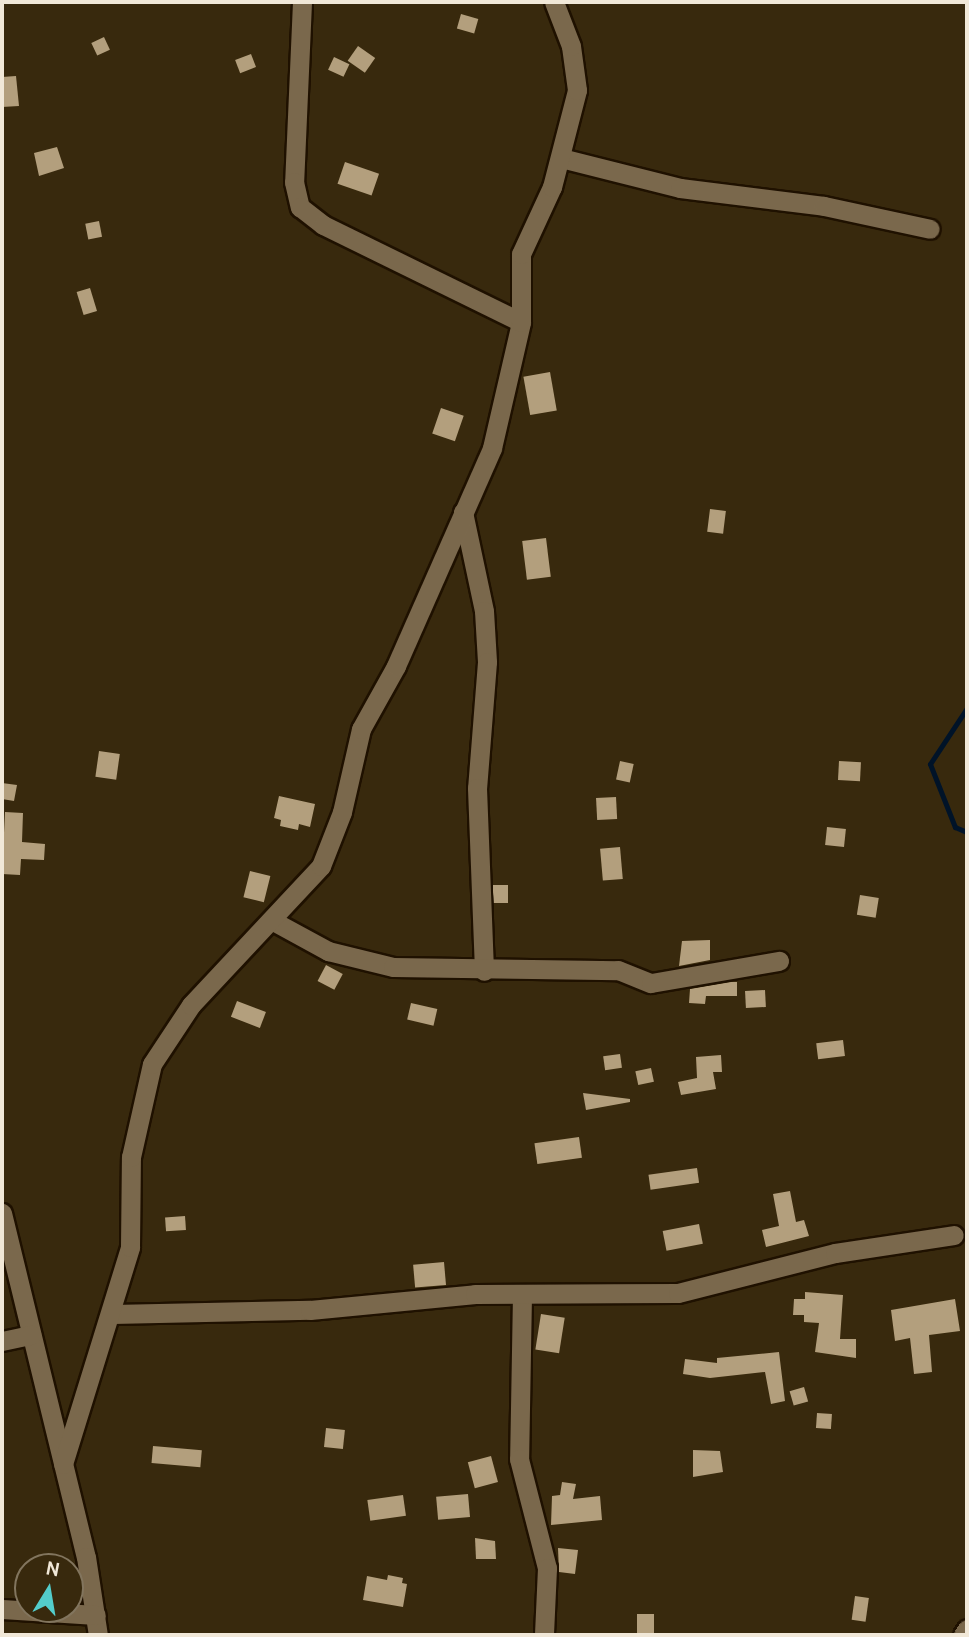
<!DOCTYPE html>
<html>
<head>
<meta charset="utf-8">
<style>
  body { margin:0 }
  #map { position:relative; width:969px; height:1637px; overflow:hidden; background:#38290d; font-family:Cabin,sans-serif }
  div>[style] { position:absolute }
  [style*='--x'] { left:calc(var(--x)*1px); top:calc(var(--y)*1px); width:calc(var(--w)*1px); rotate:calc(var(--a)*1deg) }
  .stream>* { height:5px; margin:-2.5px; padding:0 2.5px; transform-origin:2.5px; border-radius:2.5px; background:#001328 }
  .building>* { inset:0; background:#b39f7d; transform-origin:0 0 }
  .roads { filter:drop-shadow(2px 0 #1f1100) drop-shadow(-2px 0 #1f1100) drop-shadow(0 2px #1f1100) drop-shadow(0 -2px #1f1100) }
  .minor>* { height:19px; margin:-9.5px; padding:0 9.5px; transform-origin:9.5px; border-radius:9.5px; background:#7a684c }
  span { translate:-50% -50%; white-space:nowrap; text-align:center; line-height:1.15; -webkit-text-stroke:7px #38290d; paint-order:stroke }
  .frame { position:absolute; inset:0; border:4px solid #f1e8d8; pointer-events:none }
  .north { position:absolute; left:14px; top:1553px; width:70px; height:70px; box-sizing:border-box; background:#38290d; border:2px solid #82755e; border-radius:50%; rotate:11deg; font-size:19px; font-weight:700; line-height:28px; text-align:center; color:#f1e8d8 }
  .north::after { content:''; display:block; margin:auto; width:24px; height:32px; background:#53cdcb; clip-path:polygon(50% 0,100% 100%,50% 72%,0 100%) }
</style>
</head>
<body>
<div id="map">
  <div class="stream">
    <i style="--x:967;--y:708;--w:67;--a:123.5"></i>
    <i style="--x:930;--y:764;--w:68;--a:68.4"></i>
    <i style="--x:955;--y:827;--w:13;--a:23"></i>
  </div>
  <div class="building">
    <i style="left:461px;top:14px;width:18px;height:15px;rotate:16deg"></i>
    <i style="left:104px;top:37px;width:14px;height:14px;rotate:65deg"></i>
    <i style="left:358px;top:46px;width:21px;height:18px;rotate:35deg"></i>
    <i style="left:251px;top:54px;width:14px;height:17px;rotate:69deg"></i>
    <i style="left:334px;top:57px;width:17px;height:14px;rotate:25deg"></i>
    <i style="clip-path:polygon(16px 76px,19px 106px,2px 107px,2px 77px)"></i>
    <i style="clip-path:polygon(57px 147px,64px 168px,39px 176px,34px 153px)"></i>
    <i style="left:345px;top:162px;width:36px;height:23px;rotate:19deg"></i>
    <i style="left:99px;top:221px;width:16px;height:14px;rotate:79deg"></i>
    <i style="left:90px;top:288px;width:24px;height:14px;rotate:73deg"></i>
    <i style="left:550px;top:372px;width:39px;height:27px;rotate:80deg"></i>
    <i style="left:441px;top:408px;width:24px;height:27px;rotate:19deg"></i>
    <i style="left:710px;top:509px;width:16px;height:23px;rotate:7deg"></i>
    <i style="left:546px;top:538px;width:39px;height:24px;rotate:83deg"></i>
    <i style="left:99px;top:751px;width:21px;height:26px;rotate:8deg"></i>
    <i style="left:620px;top:761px;width:14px;height:19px;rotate:12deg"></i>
    <i style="left:839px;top:761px;width:22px;height:19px;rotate:3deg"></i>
    <i style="clip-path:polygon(2px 783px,17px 785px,14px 801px,2px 799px)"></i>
    <i style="clip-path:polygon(279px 796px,315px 804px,310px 827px,299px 824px,298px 830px,280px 826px,281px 820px,274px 818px)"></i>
    <i style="left:616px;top:797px;width:22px;height:20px;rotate:87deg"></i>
    <i style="clip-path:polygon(5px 812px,23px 813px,22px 842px,45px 844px,44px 860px,21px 859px,20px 875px,2px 874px)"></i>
    <i style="left:827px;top:827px;width:19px;height:18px;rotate:6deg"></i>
    <i style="left:620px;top:847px;width:32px;height:20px;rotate:85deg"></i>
    <i style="left:250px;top:871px;width:21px;height:27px;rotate:14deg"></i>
    <i style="left:493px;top:885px;width:15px;height:18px"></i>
    <i style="left:860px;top:895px;width:19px;height:20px;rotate:9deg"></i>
    <i style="clip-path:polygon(710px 940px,710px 960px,679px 966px,682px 941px)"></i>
    <i style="left:326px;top:965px;width:19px;height:18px;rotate:28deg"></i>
    <i style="clip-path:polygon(731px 982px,737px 982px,737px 996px,706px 996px,705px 1004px,689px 1003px,690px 989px)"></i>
    <i style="left:765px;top:990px;width:17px;height:20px;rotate:87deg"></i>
    <i style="left:237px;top:1001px;width:31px;height:17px;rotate:21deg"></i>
    <i style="left:411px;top:1003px;width:27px;height:17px;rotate:13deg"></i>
    <i style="left:843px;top:1040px;width:16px;height:27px;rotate:83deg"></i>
    <i style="left:620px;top:1054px;width:14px;height:17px;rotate:82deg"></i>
    <i style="clip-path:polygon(721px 1055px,722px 1072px,713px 1072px,716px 1089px,681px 1095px,678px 1082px,697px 1078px,696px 1057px)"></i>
    <i style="left:651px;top:1068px;width:14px;height:16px;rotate:78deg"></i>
    <i style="clip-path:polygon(583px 1093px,630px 1099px,630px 1102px,586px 1110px)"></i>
    <i style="left:579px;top:1137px;width:21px;height:45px;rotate:82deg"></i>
    <i style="left:697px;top:1168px;width:15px;height:49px;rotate:82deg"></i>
    <i style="clip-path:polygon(790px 1191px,796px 1222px,804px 1220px,809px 1236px,766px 1247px,762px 1230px,779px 1226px,773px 1194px)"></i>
    <i style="left:185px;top:1216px;width:14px;height:20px;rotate:86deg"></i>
    <i style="left:699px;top:1224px;width:20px;height:37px;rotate:79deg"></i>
    <i style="left:444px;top:1262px;width:23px;height:31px;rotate:85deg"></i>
    <i style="clip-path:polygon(805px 1292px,843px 1295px,840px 1339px,856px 1339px,856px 1358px,815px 1352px,819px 1323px,804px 1322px,804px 1315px,793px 1315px,794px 1299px,805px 1299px)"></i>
    <i style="clip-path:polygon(955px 1299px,960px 1331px,929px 1335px,932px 1372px,914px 1374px,910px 1338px,895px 1341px,891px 1310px)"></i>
    <i style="left:541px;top:1314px;width:24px;height:36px;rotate:9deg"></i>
    <i style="clip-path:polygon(779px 1352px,785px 1401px,771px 1404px,765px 1372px,710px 1378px,683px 1374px,685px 1359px,717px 1363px,717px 1358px)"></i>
    <i style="left:804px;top:1387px;width:15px;height:15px;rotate:74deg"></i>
    <i style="left:817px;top:1413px;width:15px;height:15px;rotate:4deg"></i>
    <i style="left:326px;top:1428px;width:19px;height:19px;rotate:6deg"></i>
    <i style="left:153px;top:1446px;width:49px;height:17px;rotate:5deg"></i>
    <i style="clip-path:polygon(693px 1450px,720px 1451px,723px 1472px,693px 1477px)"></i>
    <i style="left:491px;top:1456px;width:27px;height:24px;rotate:75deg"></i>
    <i style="clip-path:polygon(562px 1482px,576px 1484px,573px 1499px,600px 1496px,602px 1520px,551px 1525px,552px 1496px,560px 1495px)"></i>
    <i style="left:468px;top:1494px;width:23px;height:32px;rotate:85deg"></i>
    <i style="left:403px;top:1495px;width:21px;height:36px;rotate:82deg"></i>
    <i style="clip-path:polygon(475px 1538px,495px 1541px,496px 1559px,476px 1559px)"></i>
    <i style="clip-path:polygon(558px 1548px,578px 1550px,575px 1574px,559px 1572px)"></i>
    <i style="clip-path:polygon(388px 1575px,403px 1578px,402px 1583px,407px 1584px,403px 1607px,363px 1600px,367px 1576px,387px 1580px)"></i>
    <i style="left:855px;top:1596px;width:14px;height:24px;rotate:8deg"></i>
    <i style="left:637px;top:1614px;width:17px;height:21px"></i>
  </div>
  <div class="roads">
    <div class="minor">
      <i style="--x:302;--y:2;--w:180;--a:92.5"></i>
      <i style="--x:294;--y:182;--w:26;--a:77"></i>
      <i style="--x:300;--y:207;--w:29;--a:38"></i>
      <i style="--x:323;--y:225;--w:220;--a:26.1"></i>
      <i style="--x:561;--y:158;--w:123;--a:14.1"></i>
      <i style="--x:680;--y:188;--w:145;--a:7.1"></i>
      <i style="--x:824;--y:206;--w:108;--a:12.2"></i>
      <i style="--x:463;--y:512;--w:101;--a:78"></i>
      <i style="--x:484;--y:611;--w:51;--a:86.6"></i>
      <i style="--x:487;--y:662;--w:126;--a:94.5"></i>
      <i style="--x:477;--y:788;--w:183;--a:87.8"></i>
      <i style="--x:273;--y:921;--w:63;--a:28.6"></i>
      <i style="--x:328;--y:951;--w:67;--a:13.8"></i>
      <i style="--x:393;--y:967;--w:225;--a:0.8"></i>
      <i style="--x:618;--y:970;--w:35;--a:22"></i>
      <i style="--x:651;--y:983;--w:130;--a:-9.8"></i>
      <i style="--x:2;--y:1213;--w:354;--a:76.3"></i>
      <i style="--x:86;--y:1557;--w:79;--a:81.3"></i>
      <i style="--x:522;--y:1294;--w:165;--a:91"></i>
      <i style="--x:519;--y:1459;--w:113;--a:75.6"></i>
      <i style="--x:547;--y:1568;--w:67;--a:92.6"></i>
      <i style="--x:112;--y:1314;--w:198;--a:-1.2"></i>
      <i style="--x:310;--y:1310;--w:166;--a:-5.5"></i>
      <i style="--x:475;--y:1294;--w:203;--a:-0.3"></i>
      <i style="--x:678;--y:1293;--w:162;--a:-14.3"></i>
      <i style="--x:835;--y:1253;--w:120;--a:-8.6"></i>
      <i style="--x:2;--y:1341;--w:30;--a:-12"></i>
      <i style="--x:63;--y:1464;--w:227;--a:-72.8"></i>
      <i style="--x:130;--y:1247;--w:90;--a:-89.4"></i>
      <i style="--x:131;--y:1157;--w:95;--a:-77.3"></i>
      <i style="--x:152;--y:1064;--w:71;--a:-56.5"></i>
      <i style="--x:191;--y:1005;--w:190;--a:-46.9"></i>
      <i style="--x:321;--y:866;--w:58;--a:-68.7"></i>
      <i style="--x:342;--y:812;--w:85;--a:-77.1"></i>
      <i style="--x:361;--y:729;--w:72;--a:-60.9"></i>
      <i style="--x:396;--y:666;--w:238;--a:-66.2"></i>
      <i style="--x:492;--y:448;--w:129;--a:-77"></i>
      <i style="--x:521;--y:322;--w:68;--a:-90"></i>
      <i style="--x:521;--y:254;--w:74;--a:-65.2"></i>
      <i style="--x:552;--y:187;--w:100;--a:-75.5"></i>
      <i style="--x:577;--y:90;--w:44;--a:-97.8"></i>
      <i style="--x:571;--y:46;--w:47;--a:-111.1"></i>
      <i style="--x:2;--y:1609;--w:94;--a:3.7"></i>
      <i style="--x:963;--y:1635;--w:7;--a:-56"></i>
    </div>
  </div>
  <div class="frame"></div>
  <div class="north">N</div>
</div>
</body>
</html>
